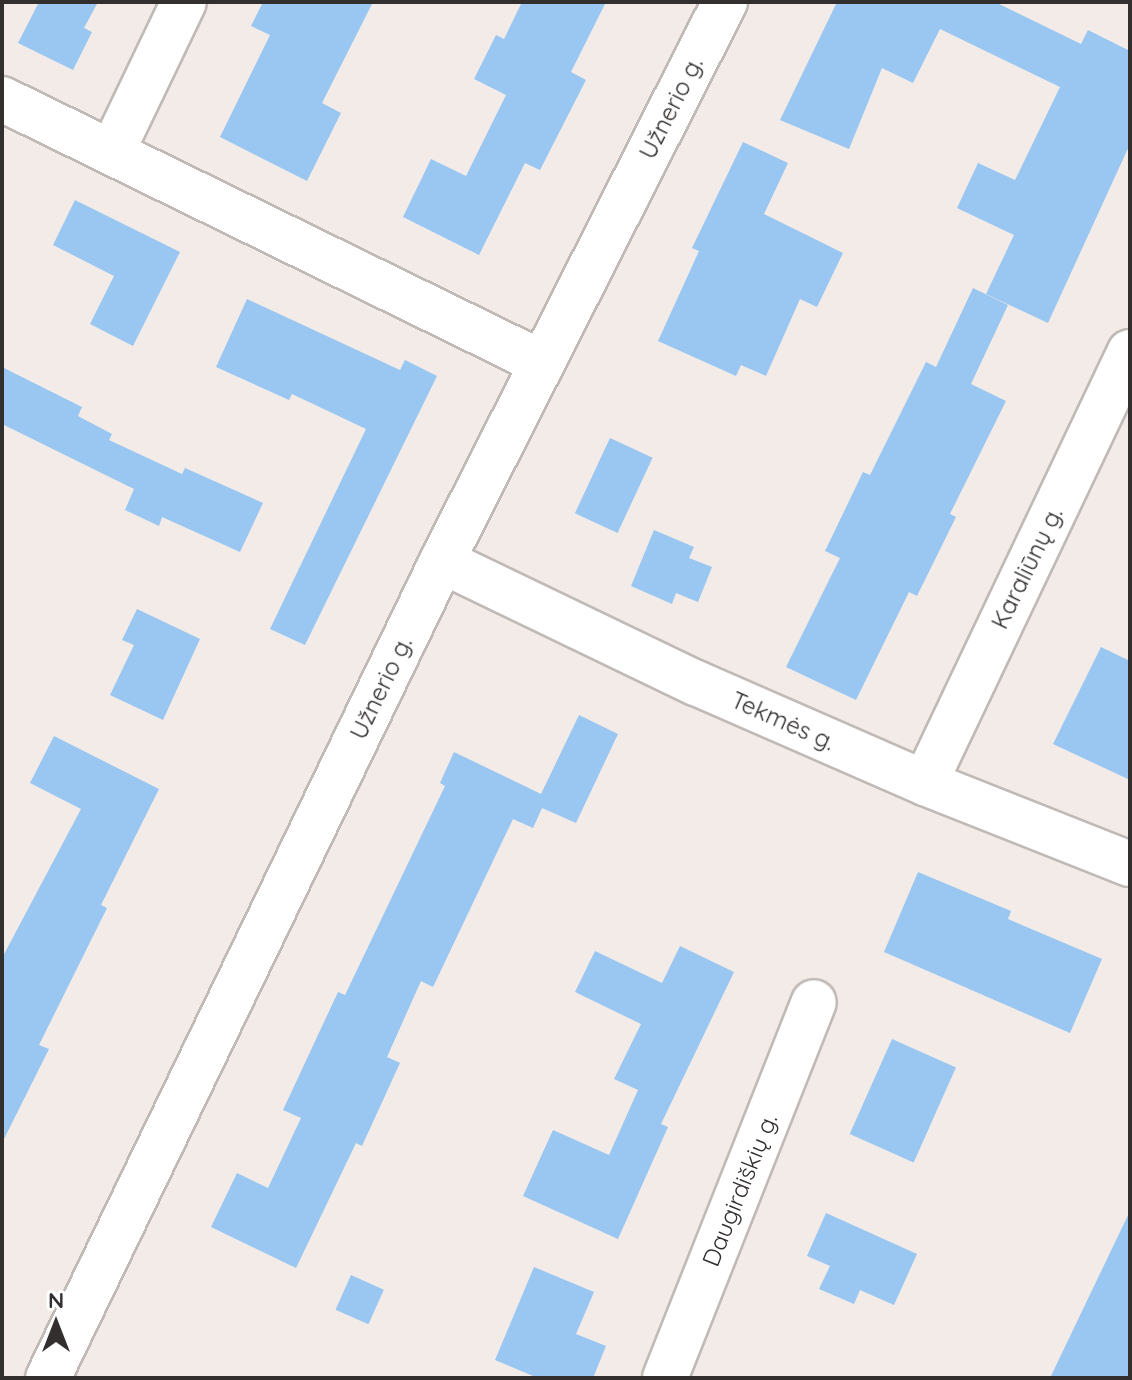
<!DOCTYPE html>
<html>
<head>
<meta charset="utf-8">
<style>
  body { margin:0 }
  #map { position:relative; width:1132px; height:1380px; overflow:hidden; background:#f2ebe7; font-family:Quicksand,sans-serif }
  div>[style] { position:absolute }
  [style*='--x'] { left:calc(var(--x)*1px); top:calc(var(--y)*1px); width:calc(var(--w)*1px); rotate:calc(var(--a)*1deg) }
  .building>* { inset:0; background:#99c7f1; transform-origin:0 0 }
  .roads { filter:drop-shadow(2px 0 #c0b9b6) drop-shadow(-2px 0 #c0b9b6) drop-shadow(0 2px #c0b9b6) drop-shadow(0 -2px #c0b9b6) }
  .minor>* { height:44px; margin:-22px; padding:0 22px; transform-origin:22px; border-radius:22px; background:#fff }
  span { translate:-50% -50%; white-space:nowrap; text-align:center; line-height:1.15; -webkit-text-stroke:6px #fff; paint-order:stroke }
  .street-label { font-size:24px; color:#322f2e }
  .frame { position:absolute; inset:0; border:4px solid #322f2e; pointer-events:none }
  .north { position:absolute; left:16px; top:1284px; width:80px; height:80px; -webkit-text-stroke:6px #fff; paint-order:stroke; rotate:0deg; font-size:22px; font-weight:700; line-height:32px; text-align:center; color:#322f2e }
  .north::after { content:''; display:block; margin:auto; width:28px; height:36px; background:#322f2e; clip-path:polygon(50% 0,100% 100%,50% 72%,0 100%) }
</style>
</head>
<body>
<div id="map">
  <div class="building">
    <i style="clip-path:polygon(39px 2px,98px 2px,84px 28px,92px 32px,73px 70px,18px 43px)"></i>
    <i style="clip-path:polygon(263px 2px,373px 2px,322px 103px,341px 113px,307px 181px,220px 137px,270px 35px,251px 26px)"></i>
    <i style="clip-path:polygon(522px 2px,606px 2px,571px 72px,586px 80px,540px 170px,525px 163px,479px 255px,403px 217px,431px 159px,466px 176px,506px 95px,474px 79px,496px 35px,504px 39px)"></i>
    <i style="clip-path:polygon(837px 2px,995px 2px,1081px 44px,1088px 30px,1130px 51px,1130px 144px,1048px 323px,986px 294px,1014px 235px,957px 208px,978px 163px,1015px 180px,1060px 87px,940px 29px,913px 83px,882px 68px,849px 149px,780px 120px)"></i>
    <i style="clip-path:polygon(743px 142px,788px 163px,764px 214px,843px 253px,817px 307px,800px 299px,766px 376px,741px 365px,736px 376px,658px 341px,699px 251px,692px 248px)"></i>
    <i style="clip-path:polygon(75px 200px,180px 252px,133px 346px,90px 324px,114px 276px,53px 245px)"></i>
    <i style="clip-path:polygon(973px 288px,1008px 305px,971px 384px,1006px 401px,950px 514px,956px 517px,917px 596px,909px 592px,856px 700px,786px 667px,840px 558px,825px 551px,863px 472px,870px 475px,926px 362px,936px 367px)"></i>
    <i style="clip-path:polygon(247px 299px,400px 370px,405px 360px,437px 376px,305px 645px,270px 629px,366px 429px,292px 394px,289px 400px,216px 367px)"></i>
    <i style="clip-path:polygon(2px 367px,82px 407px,78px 416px,112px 434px,109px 440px,182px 474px,185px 468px,263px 503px,240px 552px,162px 517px,159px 526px,125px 510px,134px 489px,2px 424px)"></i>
    <i style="left:610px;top:438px;width:47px;height:83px;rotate:25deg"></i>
    <i style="clip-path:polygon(654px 530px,694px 547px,689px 558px,712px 567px,698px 602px,676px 593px,672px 604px,631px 586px)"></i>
    <i style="clip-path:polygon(137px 609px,200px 639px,163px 720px,110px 695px,134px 645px,122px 640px)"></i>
    <i style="clip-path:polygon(1101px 647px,1130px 661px,1130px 780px,1053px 744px)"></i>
    <i style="clip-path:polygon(579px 715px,618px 734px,576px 823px,542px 808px,533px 828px,513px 819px,433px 987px,421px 981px,387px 1057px,400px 1063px,362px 1146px,356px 1143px,296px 1268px,211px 1227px,237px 1173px,268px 1188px,301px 1118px,283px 1110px,338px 992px,345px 995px,445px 786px,440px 783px,454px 752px,541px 794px)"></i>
    <i style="clip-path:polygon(54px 736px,159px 789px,101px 905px,107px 908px,39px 1045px,49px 1049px,2px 1143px,2px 958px,81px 809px,30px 783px)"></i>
    <i style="clip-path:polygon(918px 872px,1011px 911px,1008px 919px,1102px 959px,1070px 1033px,884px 952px)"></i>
    <i style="clip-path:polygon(680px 946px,734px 972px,661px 1124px,668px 1127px,618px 1239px,523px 1196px,553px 1130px,609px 1155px,638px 1090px,614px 1079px,641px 1024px,575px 992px,595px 951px,662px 983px)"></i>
    <i style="left:892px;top:1039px;width:70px;height:104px;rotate:24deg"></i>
    <i style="clip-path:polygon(1130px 1211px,1130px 1378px,1050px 1378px)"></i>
    <i style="clip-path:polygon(826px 1213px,917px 1254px,894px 1305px,860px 1290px,854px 1304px,819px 1289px,830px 1266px,807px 1256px)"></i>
    <i style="clip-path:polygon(534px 1267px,594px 1292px,576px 1334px,606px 1346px,593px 1378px,538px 1378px,495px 1360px)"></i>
    <i style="left:351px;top:1275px;width:36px;height:38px;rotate:24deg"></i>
  </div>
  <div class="roads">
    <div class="minor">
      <i style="--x:2;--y:99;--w:601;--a:26.05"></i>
      <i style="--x:112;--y:152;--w:166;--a:-64.4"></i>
      <i style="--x:442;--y:561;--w:282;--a:25.7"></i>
      <i style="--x:696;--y:683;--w:250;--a:23.6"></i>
      <i style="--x:925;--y:783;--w:220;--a:21.6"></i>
      <i style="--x:925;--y:783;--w:477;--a:-64.6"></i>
      <i style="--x:48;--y:1378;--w:907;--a:-64.25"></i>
      <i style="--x:442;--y:561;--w:627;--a:-63.15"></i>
      <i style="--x:665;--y:1378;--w:404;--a:-68.4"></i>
    </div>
  </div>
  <div class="street-label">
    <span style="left:671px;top:108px;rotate:-63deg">Užnerio g.</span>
    <span style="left:1027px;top:568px;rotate:-64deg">Karaliūnų g.</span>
    <span style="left:381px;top:688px;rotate:-64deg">Užnerio g.</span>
    <span style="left:783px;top:721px;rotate:24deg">Tekmės g.</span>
    <span style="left:740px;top:1190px;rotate:-68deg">Daugirdiškių g.</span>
  </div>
  <div class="frame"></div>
  <div class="north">N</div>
</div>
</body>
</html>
